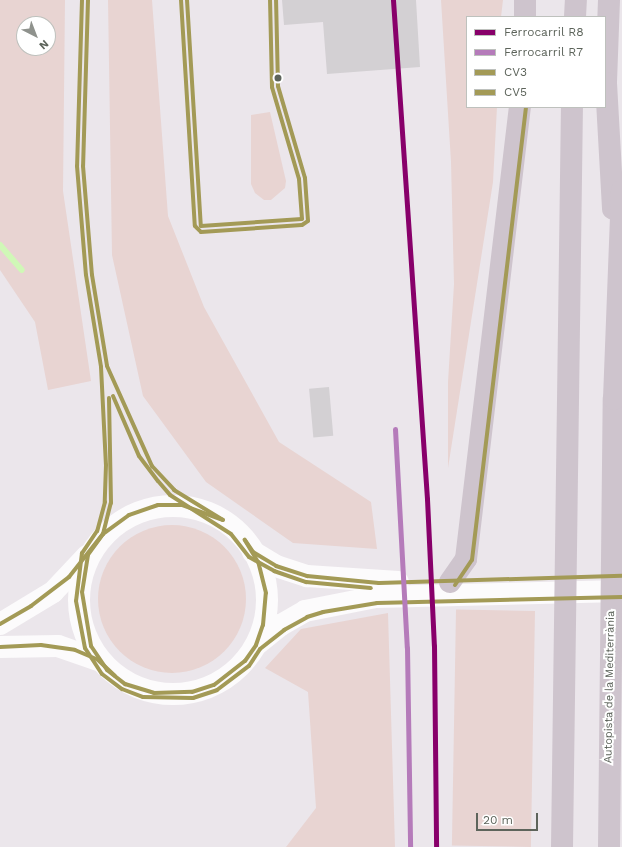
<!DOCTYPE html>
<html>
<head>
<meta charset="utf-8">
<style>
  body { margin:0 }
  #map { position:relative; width:622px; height:847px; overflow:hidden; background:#ebe6eb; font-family:"Work Sans",sans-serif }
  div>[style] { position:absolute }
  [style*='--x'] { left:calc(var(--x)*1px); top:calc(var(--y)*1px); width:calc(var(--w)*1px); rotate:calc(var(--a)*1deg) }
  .green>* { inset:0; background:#e8d4d2; transform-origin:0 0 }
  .round { border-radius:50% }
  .stream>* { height:6px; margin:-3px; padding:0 3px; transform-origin:3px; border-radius:3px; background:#d0f8b7 }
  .building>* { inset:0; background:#d3d0d3; transform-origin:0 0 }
  .minor>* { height:22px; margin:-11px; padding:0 11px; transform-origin:11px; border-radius:11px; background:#fcfbfc }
  .minor>.ring { margin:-11px; padding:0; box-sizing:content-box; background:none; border:22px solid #fcfbfc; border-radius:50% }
  .highway>* { height:22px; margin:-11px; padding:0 11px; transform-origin:11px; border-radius:11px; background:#cec4cd }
  .bus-1>* { height:4px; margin:-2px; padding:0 2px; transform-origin:2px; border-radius:2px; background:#a39a56 }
  .bus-2>* { height:4px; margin:-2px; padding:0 2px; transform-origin:2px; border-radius:2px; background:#a39a56 }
  .rail-1>* { height:5px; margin:-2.5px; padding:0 2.5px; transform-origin:2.5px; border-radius:2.5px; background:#88006a }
  .rail-2>* { height:5px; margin:-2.5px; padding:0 2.5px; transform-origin:2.5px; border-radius:2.5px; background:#b57bba }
  .dots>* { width:11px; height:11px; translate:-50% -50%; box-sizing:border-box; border:2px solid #fff; border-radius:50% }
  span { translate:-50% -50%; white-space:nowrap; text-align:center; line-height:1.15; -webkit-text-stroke:4px #fff; paint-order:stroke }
  .street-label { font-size:11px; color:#5d645b }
  .legend { position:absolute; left:466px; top:16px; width:140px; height:92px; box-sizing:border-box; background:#fff; border:1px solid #bec1bd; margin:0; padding:5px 7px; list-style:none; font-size:12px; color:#5d645b }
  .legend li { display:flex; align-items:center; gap:8px; height:20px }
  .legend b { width:20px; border:1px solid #bec1bd }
  .north { position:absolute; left:16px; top:16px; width:40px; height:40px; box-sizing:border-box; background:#fff; border:1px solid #bec1bd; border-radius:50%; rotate:138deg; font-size:11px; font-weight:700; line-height:16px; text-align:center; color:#5d645b }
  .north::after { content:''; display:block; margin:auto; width:14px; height:18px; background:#8f928d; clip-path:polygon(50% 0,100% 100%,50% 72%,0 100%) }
  .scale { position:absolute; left:476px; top:813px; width:62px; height:18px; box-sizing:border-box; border:2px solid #5d645b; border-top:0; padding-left:5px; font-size:12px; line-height:14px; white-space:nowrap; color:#5d645b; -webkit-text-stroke:3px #fff; paint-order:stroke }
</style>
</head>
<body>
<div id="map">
  <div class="green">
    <i style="clip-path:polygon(evenodd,0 0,65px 0,63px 191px,91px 381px,48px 390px,35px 322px,0 270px,0 0,24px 24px,48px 24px,48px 48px,24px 48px,24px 24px)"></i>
    <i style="clip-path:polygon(108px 0,152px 0,168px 216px,204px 307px,279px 442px,371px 502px,377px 549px,293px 543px,206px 482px,143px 396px,112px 255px)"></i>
    <i style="clip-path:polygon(441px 0,503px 0,501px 17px,467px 17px,467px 107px,497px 107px,493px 182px,448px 468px,448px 382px,454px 284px,451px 162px)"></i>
    <i style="clip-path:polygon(270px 112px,286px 181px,285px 188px,271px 200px,264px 200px,255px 193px,251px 184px,251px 115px)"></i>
    <i class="round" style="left:98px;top:525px;width:148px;height:148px"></i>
    <i style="left:535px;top:611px;width:236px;height:79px;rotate:91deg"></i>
    <i style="clip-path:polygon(388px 613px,395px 847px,286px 847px,316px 808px,308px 692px,265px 668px,301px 629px)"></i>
  </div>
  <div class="stream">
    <i style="--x:0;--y:245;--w:33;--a:49"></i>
  </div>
  <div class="building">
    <i style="clip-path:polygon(282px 0,416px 0,420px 67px,327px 74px,323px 22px,284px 25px)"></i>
    <i style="left:329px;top:387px;width:49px;height:20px;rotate:85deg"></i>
  </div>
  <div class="minor">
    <i class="ring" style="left:79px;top:506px;width:166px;height:166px"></i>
    <i style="--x:253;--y:552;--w:27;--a:31"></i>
    <i style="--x:276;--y:566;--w:33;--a:18"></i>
    <i style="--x:307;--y:576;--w:91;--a:3.8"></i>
    <i style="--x:0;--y:624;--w:62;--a:-31.1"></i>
    <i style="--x:53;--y:592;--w:50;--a:-46.6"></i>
    <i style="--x:256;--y:645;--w:32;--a:-39"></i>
    <i style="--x:281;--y:625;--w:28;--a:-30"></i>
    <i style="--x:305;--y:611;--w:72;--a:-11.2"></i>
    <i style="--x:376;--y:597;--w:246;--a:-1.4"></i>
    <i style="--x:0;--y:647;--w:58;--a:-1"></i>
    <i style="--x:58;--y:646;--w:42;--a:19.3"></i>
  </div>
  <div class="highway">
    <i style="--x:609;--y:0;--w:83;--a:92.1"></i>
    <i style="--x:606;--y:83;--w:126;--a:86.8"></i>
    <i style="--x:525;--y:17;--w:17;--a:-90"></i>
    <i style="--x:575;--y:17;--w:17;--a:-87"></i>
    <i style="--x:450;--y:582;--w:28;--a:-55"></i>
    <i style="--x:466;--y:559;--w:455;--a:-83.2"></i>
    <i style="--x:562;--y:847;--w:740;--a:-89.23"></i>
    <i style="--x:609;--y:847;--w:448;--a:-89.4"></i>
    <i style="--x:614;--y:399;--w:209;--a:-87.8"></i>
  </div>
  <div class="bus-1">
    <i style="--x:88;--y:0;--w:166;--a:91.7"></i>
    <i style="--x:83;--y:166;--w:109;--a:85.3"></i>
    <i style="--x:92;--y:275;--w:92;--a:80.6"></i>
    <i style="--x:107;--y:366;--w:110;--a:65.8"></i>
    <i style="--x:152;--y:466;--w:33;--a:47"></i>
    <i style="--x:174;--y:490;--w:57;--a:31.5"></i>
    <i style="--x:187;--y:0;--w:226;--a:86.5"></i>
    <i style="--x:201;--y:226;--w:101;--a:-4"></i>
    <i style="--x:302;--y:219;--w:40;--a:-94.3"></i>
    <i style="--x:299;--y:179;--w:96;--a:-106.4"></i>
    <i style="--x:272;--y:87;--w:87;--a:-91.3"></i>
    <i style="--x:223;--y:520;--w:44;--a:-159.9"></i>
    <i style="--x:182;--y:505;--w:24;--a:180"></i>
    <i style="--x:158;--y:505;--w:31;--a:161"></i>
    <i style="--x:129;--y:515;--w:32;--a:144"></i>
    <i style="--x:103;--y:534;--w:26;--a:126"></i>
    <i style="--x:88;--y:555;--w:37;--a:99"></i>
    <i style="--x:82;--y:592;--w:55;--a:80.5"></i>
    <i style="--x:91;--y:646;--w:29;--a:56"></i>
    <i style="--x:107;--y:670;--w:23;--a:38"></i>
    <i style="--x:125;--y:684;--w:30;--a:17"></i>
    <i style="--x:154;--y:693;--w:38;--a:-2"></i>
    <i style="--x:192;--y:692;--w:23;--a:-18"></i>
    <i style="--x:214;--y:685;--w:39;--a:-38"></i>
    <i style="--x:245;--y:661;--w:19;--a:-55"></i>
    <i style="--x:256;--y:645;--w:21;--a:-71"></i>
    <i style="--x:263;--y:625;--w:32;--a:-85"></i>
    <i style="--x:266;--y:593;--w:32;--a:-104"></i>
    <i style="--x:258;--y:562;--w:26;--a:-121"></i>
    <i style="--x:245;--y:540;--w:14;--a:56"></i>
    <i style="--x:253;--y:552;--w:27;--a:31"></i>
    <i style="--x:276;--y:566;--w:33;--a:18"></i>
    <i style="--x:307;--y:576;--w:72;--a:5.6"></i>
    <i style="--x:379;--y:583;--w:243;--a:-1.7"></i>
    <i style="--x:0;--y:624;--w:36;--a:-30"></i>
    <i style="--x:31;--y:606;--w:48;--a:-37.3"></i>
    <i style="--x:69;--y:577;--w:55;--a:-51.7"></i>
    <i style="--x:103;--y:534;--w:32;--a:-76"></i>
    <i style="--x:111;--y:503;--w:105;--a:-91.1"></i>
    <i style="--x:0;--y:647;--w:41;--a:-2.8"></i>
    <i style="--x:41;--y:645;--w:34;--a:8"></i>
    <i style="--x:75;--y:650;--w:25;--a:23"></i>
    <i style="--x:98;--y:660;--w:23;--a:43"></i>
  </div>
  <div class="bus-2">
    <i style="--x:82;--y:0;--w:166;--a:91.7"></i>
    <i style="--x:77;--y:166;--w:109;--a:85.3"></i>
    <i style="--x:86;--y:275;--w:93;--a:80.7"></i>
    <i style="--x:101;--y:367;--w:98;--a:87.1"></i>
    <i style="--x:106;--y:465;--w:37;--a:92"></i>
    <i style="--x:105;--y:502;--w:30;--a:105"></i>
    <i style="--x:97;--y:531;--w:27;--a:124"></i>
    <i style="--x:82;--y:553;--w:48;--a:97.1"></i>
    <i style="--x:76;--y:601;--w:48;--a:79.2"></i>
    <i style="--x:85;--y:648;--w:31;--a:57"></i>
    <i style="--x:102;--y:674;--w:25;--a:37"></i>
    <i style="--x:122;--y:689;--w:22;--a:21"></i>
    <i style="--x:143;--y:697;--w:50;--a:1.1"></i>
    <i style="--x:193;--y:698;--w:25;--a:-18"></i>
    <i style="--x:217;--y:690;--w:40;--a:-37"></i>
    <i style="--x:249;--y:666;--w:20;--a:-57"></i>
    <i style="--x:260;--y:649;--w:31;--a:-38"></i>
    <i style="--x:284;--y:630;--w:26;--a:-29"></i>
    <i style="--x:307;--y:617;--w:17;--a:-17"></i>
    <i style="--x:323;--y:612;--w:55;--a:-9.5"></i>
    <i style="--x:377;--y:603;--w:245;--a:-1.4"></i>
    <i style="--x:181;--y:0;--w:226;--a:86.5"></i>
    <i style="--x:195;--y:226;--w:8;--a:45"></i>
    <i style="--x:201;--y:232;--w:101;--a:-4"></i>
    <i style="--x:302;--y:225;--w:7;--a:-34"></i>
    <i style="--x:308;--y:221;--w:43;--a:-94"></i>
    <i style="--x:305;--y:178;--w:96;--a:-106.4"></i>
    <i style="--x:278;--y:86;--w:86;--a:-91.3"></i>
    <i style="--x:113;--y:396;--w:65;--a:66.6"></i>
    <i style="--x:139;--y:456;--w:31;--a:53"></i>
    <i style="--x:158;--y:481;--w:18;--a:49"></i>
    <i style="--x:170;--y:495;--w:72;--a:32.6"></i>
    <i style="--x:231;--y:534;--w:29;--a:52"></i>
    <i style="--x:249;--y:557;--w:29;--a:29"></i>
    <i style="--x:274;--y:571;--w:34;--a:19"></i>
    <i style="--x:306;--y:582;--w:65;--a:5.3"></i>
    <i style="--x:455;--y:585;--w:30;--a:-56"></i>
    <i style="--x:472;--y:560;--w:455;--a:-83.2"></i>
  </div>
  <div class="rail-1">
    <i style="--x:393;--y:0;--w:500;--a:86.1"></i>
    <i style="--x:427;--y:499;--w:147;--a:87.3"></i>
    <i style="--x:434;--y:646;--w:201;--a:89.4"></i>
  </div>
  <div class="rail-2">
    <i style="--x:395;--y:429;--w:219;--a:86.9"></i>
    <i style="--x:407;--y:648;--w:199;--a:89.1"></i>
  </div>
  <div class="dots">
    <i style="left:278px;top:78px;background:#5d645b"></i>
  </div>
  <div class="street-label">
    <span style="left:610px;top:687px;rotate:-89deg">Autopista de la Mediterrània</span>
  </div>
  <ul class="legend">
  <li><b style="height:5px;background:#88006a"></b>Ferrocarril R8</li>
  <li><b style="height:5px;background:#b57bba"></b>Ferrocarril R7</li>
  <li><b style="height:5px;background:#a39a56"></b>CV3</li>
  <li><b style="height:5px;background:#a39a56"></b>CV5</li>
  </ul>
  <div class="north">N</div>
  <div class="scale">20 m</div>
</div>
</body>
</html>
